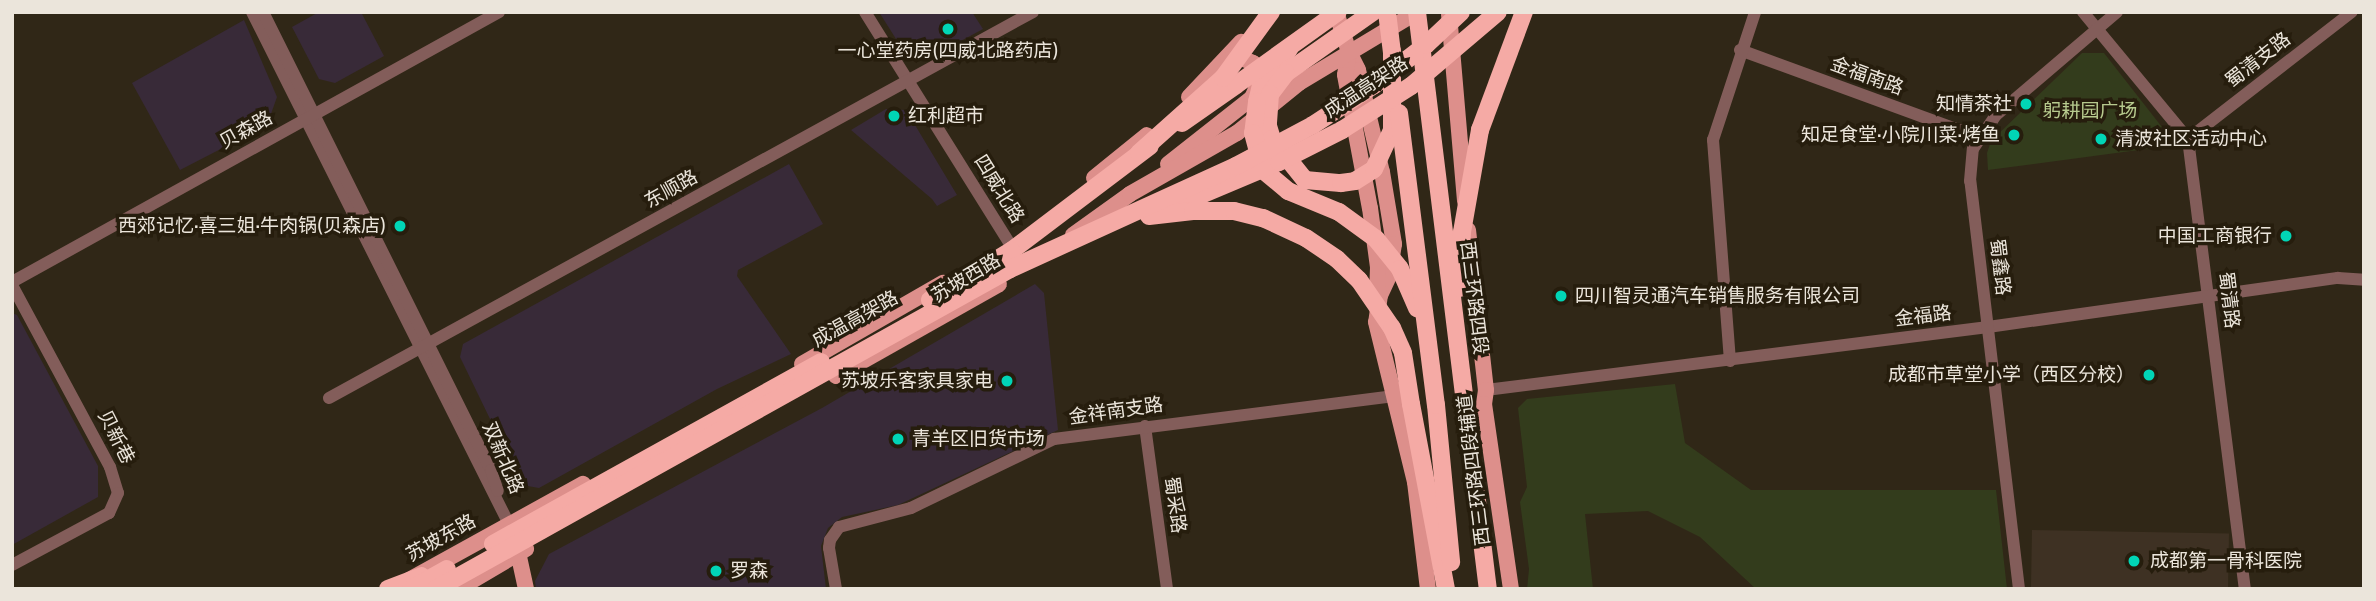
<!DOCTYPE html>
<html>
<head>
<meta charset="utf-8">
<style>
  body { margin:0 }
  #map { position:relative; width:2376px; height:601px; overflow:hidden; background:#302717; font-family:Cabin,"Noto Sans SC",sans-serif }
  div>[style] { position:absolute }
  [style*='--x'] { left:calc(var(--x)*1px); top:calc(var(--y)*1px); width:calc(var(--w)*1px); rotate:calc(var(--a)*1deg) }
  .commercial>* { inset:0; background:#382a38 }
  .medical>* { inset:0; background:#3e3123; transform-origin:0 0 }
  .green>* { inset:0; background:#333c1c }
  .minor>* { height:12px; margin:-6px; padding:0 6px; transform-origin:6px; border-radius:6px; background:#835d5a }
  .major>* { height:16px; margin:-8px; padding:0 8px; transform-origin:8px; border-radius:8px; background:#dd8f8b }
  .highway>* { height:18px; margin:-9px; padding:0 9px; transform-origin:9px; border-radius:9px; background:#f5aaa5 }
  .highway-bridge>* { height:18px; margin:-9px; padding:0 9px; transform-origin:9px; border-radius:9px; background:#f5aaa5 }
  .dots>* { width:19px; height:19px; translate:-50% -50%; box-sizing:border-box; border:4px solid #261d0d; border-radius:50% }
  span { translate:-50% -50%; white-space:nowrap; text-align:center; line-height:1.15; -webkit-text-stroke:7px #261d0d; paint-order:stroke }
  .poi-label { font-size:19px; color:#ebe5db }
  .right { translate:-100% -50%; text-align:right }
  .left { translate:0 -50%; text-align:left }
  .street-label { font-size:19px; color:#ebe5db }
  .park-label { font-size:19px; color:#b7ca8e }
  .frame { position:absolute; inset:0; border:14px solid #ebe5db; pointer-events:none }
</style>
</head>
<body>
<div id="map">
  <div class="commercial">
    <i style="clip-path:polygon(319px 12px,361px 12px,384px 56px,335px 83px,319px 79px,292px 27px)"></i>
    <i style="clip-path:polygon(879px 12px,972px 12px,983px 29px,933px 56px,903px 50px)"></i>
    <i style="clip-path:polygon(244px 20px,277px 97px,267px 125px,180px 170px,132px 83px)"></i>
    <i style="clip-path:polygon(886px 109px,906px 110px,957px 195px,937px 206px,932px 199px,851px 130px)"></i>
    <i style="clip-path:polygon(789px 164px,823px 224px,738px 270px,737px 276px,791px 354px,717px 389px,539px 488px,522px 485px,460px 357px,463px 344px)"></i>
    <i style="clip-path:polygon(1035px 284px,1044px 293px,1058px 430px,898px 505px,842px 517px,828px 528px,821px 546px,826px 589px,536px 589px,535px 581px,549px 554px,822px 408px)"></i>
    <i style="clip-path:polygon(12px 313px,17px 315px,98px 466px,98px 497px,12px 545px)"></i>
  </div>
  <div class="medical">
    <i style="left:2032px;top:530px;width:197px;height:59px;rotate:1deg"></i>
  </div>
  <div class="green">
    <i style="clip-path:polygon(2082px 53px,2104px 53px,2176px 145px,1988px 170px,1987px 153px,1991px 141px)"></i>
    <i style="clip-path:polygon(1675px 384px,1685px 443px,1751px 490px,1996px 490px,2007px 589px,1756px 589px,1700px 537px,1648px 511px,1585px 514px,1593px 589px,1527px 589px,1529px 569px,1520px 502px,1527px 487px,1518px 408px,1527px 399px)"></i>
  </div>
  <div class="minor">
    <i style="--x:252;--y:12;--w:573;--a:63.35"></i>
    <i style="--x:263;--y:12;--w:512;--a:63.54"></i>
    <i style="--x:491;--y:470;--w:22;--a:72"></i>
    <i style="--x:865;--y:12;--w:274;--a:58"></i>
    <i style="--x:2083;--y:12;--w:165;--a:50.4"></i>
    <i style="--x:2188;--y:139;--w:454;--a:82.8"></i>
    <i style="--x:1740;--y:50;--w:256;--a:20.1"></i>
    <i style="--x:2188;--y:139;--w:207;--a:-37.8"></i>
    <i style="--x:12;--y:282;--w:557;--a:-29"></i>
    <i style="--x:12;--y:285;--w:207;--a:61.7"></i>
    <i style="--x:110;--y:467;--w:27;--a:73"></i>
    <i style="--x:118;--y:493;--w:22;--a:114"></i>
    <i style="--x:109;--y:513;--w:110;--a:151.8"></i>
    <i style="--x:1730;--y:361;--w:222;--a:-94.4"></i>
    <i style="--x:1713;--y:140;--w:135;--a:-71.8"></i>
    <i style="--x:1486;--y:390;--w:506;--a:-7.15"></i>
    <i style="--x:1988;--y:327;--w:353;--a:-8"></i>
    <i style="--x:2338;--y:278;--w:26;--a:4"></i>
    <i style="--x:329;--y:398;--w:803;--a:-28.74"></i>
    <i style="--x:1145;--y:426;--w:164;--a:82.3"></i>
    <i style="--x:836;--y:589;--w:42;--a:-99.7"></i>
    <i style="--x:829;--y:548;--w:8;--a:-83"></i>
    <i style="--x:830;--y:540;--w:16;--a:-55"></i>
    <i style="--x:839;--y:527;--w:74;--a:-14.8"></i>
    <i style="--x:911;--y:508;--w:159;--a:-25.8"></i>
    <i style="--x:1054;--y:439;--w:345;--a:-7.2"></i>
    <i style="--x:2019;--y:589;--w:411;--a:-96.8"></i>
    <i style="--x:1970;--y:181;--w:32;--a:-85"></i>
    <i style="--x:1973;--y:149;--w:40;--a:-56"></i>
    <i style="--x:1995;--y:116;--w:160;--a:-40.4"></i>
  </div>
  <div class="major">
    <i style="--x:1336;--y:12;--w:42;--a:72"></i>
    <i style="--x:1349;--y:52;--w:20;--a:63"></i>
    <i style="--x:1358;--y:70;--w:105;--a:76.8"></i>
    <i style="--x:1382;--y:172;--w:73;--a:80.5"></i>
    <i style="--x:1394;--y:244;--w:32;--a:99"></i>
    <i style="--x:1389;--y:276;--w:21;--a:115"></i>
    <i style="--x:1380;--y:295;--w:27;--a:98"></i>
    <i style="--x:1376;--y:322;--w:165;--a:76.3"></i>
    <i style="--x:1415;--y:482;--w:108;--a:83.1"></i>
    <i style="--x:1449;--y:14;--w:188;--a:85.1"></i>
    <i style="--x:1349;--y:52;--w:23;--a:100"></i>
    <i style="--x:1345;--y:75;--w:135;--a:79.4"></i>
    <i style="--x:1370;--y:208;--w:60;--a:82.3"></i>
    <i style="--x:1378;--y:267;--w:28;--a:92"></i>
    <i style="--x:1189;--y:97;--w:76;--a:-46.6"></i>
    <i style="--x:1168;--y:164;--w:107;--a:-38.2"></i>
    <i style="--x:1252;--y:98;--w:12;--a:-66"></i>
    <i style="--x:1257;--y:87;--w:17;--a:-90"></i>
    <i style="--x:1257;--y:70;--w:8;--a:-120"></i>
    <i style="--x:1253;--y:63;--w:12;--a:-156"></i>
    <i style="--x:1242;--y:58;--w:14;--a:172"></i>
    <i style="--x:1094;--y:178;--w:68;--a:-39.1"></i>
    <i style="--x:1468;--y:230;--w:161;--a:83.6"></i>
    <i style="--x:1486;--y:390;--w:14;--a:98"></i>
    <i style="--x:1484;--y:404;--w:187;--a:81.7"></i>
    <i style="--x:1073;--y:235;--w:70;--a:-35.7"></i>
    <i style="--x:1130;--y:194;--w:123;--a:-29.7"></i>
    <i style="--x:1237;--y:133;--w:80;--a:-38.9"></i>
    <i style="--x:1299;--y:83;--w:138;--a:-31"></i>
    <i style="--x:802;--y:364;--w:163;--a:-29.9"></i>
    <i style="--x:836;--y:376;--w:187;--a:-29.4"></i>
    <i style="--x:516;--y:543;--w:47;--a:77.7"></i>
    <i style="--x:409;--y:580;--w:199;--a:-28.9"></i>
    <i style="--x:458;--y:589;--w:79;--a:-30.5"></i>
  </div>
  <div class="highway">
    <i style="--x:1257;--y:102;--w:17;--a:-77"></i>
    <i style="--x:1261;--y:85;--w:46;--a:-52.1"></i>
    <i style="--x:1182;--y:123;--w:66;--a:-35.1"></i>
    <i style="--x:1011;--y:251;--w:174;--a:-37.1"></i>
    <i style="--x:1465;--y:403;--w:187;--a:83"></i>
    <i style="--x:1411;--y:404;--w:188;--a:79.3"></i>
    <i style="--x:1436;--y:405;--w:158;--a:84.5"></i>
  </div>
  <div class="highway-bridge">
    <i style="--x:1373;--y:12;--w:106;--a:145"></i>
    <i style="--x:1286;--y:73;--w:26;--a:127"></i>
    <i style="--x:1270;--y:94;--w:32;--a:94"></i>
    <i style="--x:1268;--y:126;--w:14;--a:73"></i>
    <i style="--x:1272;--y:139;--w:53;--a:51.2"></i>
    <i style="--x:1305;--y:180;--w:36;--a:5"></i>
    <i style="--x:1341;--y:183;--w:14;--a:-8"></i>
    <i style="--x:1355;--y:181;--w:22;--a:-32"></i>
    <i style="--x:1374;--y:169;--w:43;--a:-65.2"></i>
    <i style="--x:1392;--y:130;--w:79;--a:-90"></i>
    <i style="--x:1387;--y:12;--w:49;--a:83"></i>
    <i style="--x:1417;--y:12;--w:394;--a:83"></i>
    <i style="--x:1236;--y:85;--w:125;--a:-35.6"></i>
    <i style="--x:1257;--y:102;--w:31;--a:97"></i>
    <i style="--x:1253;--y:133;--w:38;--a:75"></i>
    <i style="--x:1263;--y:170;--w:33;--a:40"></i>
    <i style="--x:1288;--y:191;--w:55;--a:22.4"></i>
    <i style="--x:1339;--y:212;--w:46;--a:36.1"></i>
    <i style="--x:1376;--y:239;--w:38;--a:51"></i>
    <i style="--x:1400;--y:269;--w:43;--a:66.4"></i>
    <i style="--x:1399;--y:113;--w:294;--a:82.8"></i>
    <i style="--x:1139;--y:153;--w:113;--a:-41.8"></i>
    <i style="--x:1223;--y:78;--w:82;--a:-54"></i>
    <i style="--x:1170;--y:208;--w:118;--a:-22.9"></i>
    <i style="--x:1279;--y:162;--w:71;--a:-26.9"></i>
    <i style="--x:1342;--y:130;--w:82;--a:-32.5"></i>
    <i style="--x:1411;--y:86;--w:114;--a:-40.4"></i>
    <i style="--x:1149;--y:216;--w:44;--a:-6.5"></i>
    <i style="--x:1193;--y:211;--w:41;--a:0"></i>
    <i style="--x:1234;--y:211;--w:30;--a:14"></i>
    <i style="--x:1263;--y:218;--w:47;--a:24.9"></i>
    <i style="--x:1306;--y:238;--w:37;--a:34"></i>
    <i style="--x:1337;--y:259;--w:30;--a:44"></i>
    <i style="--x:1359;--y:280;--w:58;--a:55.5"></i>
    <i style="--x:1392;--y:328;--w:27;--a:66"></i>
    <i style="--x:1403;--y:353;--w:52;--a:81.1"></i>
    <i style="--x:1460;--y:288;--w:56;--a:-88"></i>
    <i style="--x:1462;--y:232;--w:104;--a:-80"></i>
    <i style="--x:1480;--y:130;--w:126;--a:-69.6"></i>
    <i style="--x:930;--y:300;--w:95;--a:-31.2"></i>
    <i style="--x:493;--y:544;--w:375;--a:-29"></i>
    <i style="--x:388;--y:589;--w:36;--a:-21"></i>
    <i style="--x:411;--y:589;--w:41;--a:-29.1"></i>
    <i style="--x:436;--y:589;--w:657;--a:-29.14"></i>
    <i style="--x:1010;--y:269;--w:248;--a:-24.5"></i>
    <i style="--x:1236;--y:166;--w:87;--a:-28"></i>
    <i style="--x:1313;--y:125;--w:73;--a:-33.3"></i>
    <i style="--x:1374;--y:85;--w:66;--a:-37.6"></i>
    <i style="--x:1426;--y:45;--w:48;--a:-43.3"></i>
  </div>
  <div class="dots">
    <i style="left:948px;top:29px;background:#01d5b6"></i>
    <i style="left:2026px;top:104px;background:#01d5b6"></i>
    <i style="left:894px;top:116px;background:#01d5b6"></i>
    <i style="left:2014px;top:135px;background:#01d5b6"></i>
    <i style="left:2101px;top:139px;background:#01d5b6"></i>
    <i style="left:400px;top:226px;background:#01d5b6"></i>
    <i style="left:2286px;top:236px;background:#01d5b6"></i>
    <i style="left:1561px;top:296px;background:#01d5b6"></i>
    <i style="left:2149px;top:375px;background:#01d5b6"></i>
    <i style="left:1007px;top:381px;background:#01d5b6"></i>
    <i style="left:898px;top:439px;background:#01d5b6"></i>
    <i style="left:2134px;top:561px;background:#01d5b6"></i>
    <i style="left:716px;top:571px;background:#01d5b6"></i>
  </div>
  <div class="poi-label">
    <span style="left:948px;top:51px">一心堂药房(四威北路药店)</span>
    <span class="right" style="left:2012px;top:104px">知情茶社</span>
    <span class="left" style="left:908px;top:116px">红利超市</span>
    <span class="right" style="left:2000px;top:135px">知足食堂·小院川菜·烤鱼</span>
    <span class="left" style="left:2115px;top:139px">清波社区活动中心</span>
    <span class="right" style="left:386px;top:226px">西郊记忆·喜三姐·牛肉锅(贝森店)</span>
    <span class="right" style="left:2272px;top:236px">中国工商银行</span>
    <span class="left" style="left:1575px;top:296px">四川智灵通汽车销售服务有限公司</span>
    <span class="right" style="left:2135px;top:375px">成都市草堂小学（西区分校）</span>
    <span class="right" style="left:993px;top:381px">苏坡乐客家具家电</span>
    <span class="left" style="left:912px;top:439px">青羊区旧货市场</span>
    <span class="left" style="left:2150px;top:561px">成都第一骨科医院</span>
    <span class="left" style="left:730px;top:571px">罗森</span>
  </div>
  <div class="street-label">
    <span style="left:2258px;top:60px;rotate:-38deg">蜀清支路</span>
    <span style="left:1867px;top:76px;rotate:20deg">金福南路</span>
    <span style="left:1366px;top:87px;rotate:-33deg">成温高架路</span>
    <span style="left:246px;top:130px;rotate:-29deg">贝森路</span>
    <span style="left:671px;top:189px;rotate:-29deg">东顺路</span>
    <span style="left:999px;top:189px;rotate:58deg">四威北路</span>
    <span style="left:2000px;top:267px;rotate:83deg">蜀鑫路</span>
    <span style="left:966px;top:278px;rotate:-31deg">苏坡西路</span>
    <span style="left:1474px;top:298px;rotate:83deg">西三环路四段</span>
    <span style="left:2229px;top:300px;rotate:83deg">蜀清路</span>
    <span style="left:1923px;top:316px;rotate:-7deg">金福路</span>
    <span style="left:855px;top:319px;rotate:-29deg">成温高架路</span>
    <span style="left:1116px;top:411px;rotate:-8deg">金祥南支路</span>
    <span style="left:116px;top:437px;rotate:63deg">贝新巷</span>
    <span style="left:503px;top:458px;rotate:67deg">双新北路</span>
    <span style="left:1474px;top:470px;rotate:-97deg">西三环路四段辅道</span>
    <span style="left:1175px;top:505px;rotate:82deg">蜀采路</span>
    <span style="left:441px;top:538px;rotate:-29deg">苏坡东路</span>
  </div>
  <div class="park-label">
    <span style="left:2090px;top:111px">躬耕园广场</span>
  </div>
  <div class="frame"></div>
</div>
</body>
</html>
